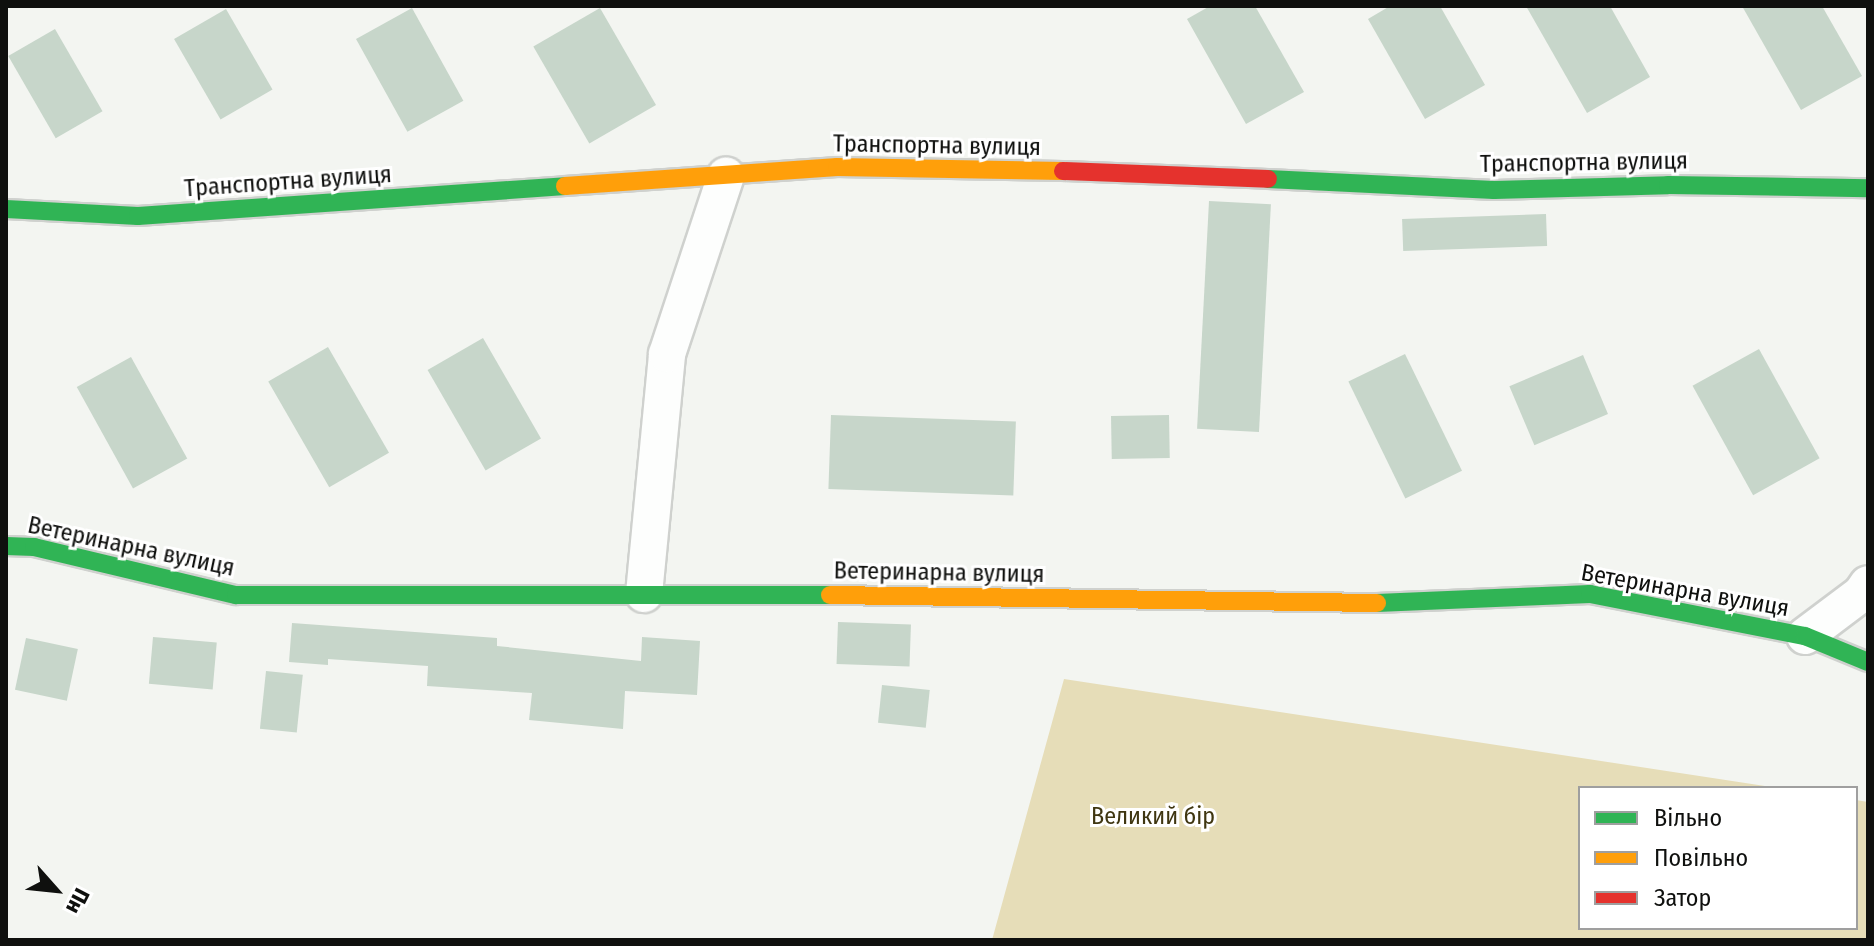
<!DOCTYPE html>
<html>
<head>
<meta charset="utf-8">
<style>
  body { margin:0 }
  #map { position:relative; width:1874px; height:946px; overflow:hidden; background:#f3f5f1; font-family:"Fira Sans Condensed",sans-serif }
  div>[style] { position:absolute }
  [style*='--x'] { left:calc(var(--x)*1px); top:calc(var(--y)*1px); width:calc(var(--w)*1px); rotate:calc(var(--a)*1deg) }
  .green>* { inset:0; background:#e6ddb8 }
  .building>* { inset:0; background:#c7d6ca; transform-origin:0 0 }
  .roads { filter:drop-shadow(2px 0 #cfd1ce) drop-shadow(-2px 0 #cfd1ce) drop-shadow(0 2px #cfd1ce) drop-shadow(0 -2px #cfd1ce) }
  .street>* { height:36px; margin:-18px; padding:0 18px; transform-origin:18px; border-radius:18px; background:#fdfefd }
  .fast>* { height:18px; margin:-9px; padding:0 9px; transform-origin:9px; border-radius:9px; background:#30b455 }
  .slow>* { height:18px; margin:-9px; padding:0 9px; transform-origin:9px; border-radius:9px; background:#ff9f0a }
  .jam>* { height:18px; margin:-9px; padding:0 9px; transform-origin:9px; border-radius:9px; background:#e5322d }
  span { translate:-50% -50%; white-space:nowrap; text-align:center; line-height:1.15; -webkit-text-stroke:6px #fff; paint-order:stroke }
  .street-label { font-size:24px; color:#0f100e }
  .park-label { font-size:24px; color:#3f3611 }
  .frame { position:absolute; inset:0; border:8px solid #0f100e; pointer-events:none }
  .legend { position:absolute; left:1578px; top:786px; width:280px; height:144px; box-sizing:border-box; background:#fff; border:2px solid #9f9f9f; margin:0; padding:10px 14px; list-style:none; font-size:24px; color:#0f100e }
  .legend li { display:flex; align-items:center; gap:16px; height:40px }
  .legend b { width:40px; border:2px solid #9f9f9f }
  .north { position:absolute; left:16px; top:850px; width:80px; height:80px; -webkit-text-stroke:6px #fff; paint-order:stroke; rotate:117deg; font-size:22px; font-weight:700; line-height:32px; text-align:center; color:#0f100e }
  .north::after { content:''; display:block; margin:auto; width:28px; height:36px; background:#0f100e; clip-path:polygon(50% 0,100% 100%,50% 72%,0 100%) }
</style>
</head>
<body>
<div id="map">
  <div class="green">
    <i style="clip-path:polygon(1064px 679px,1778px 788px,1580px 788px,1580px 928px,1856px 928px,1856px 800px,1868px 802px,1868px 940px,992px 940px)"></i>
  </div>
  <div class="building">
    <i style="clip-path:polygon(1210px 6px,1255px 6px,1304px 92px,1246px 124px,1187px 19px)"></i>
    <i style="clip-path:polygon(1390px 6px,1440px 6px,1485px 85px,1425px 119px,1368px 19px)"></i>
    <i style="clip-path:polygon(1526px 6px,1610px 6px,1650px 77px,1587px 113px)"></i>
    <i style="clip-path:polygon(1742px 6px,1822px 6px,1862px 76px,1801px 110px)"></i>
    <i style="left:412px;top:8px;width:106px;height:64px;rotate:61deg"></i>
    <i style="left:600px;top:8px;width:112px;height:77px;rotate:60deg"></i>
    <i style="left:226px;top:9px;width:93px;height:60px;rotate:60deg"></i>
    <i style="left:55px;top:29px;width:95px;height:54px;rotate:60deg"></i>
    <i style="left:1209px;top:201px;width:62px;height:228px;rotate:3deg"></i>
    <i style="left:1546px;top:214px;width:32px;height:144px;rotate:88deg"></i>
    <i style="left:483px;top:338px;width:116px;height:64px;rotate:60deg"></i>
    <i style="left:328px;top:347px;width:122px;height:69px;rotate:60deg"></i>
    <i style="left:1759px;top:349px;width:125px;height:76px;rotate:61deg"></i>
    <i style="left:1405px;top:354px;width:130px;height:63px;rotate:64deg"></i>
    <i style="left:1583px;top:355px;width:64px;height:80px;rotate:67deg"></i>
    <i style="left:131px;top:357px;width:116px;height:62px;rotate:61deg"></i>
    <i style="left:831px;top:415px;width:185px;height:74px;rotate:2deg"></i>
    <i style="left:1169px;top:415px;width:43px;height:58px;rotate:89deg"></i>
    <i style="left:838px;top:622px;width:73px;height:42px;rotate:2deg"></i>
    <i style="clip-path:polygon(292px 623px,497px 638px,497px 646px,641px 661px,642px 637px,700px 641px,697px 695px,625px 691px,623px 729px,529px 720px,532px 693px,427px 686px,428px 666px,328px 659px,328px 665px,289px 662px)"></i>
    <i style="left:153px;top:637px;width:64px;height:47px;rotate:5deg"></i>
    <i style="left:26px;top:638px;width:53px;height:53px;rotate:12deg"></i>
    <i style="left:266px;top:671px;width:37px;height:58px;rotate:6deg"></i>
    <i style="left:882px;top:685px;width:48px;height:38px;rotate:6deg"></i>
  </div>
  <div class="roads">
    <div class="street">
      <i style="--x:644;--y:594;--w:241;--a:-84.5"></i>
      <i style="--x:667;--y:354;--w:188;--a:-71.7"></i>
      <i style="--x:1805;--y:636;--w:70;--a:-36.9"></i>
      <i style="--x:1861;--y:594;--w:12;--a:-55"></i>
    </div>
    <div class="fast">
      <i style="--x:1268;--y:179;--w:226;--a:2.8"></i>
      <i style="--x:1494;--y:190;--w:174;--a:-1.6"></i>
      <i style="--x:1668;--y:185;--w:200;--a:0.9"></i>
      <i style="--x:6;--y:209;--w:132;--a:3"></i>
      <i style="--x:138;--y:216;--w:428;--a:-4"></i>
      <i style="--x:6;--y:546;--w:28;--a:2"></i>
      <i style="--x:34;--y:547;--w:208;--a:13.4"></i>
      <i style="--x:236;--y:595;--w:594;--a:0"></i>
      <i style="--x:1377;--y:603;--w:213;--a:-2.4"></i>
      <i style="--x:1590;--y:594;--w:219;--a:11.1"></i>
      <i style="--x:1805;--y:636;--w:68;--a:22.4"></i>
    </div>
    <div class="slow">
      <i style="--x:565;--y:186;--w:273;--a:-4"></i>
      <i style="--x:837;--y:167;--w:226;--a:1"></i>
      <i style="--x:830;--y:595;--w:547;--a:0.84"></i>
    </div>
    <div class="jam">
      <i style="--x:1063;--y:171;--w:205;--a:2.2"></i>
    </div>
  </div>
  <div class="street-label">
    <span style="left:937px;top:146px;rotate:1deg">Транспортна вулиця</span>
    <span style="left:1584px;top:163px;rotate:-1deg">Транспортна вулиця</span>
    <span style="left:288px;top:182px;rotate:-4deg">Транспортна вулиця</span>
    <span style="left:131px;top:547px;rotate:12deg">Ветеринарна вулиця</span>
    <span style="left:939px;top:573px;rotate:1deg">Ветеринарна вулиця</span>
    <span style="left:1685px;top:591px;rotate:10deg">Ветеринарна вулиця</span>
  </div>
  <div class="park-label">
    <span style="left:1153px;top:817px">Великий бір</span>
  </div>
  <div class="frame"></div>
  <ul class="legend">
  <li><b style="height:10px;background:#30b455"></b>Вільно</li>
  <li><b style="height:10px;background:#ff9f0a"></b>Повільно</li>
  <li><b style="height:10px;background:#e5322d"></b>Затор</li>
  </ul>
  <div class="north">Пн</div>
</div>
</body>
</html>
